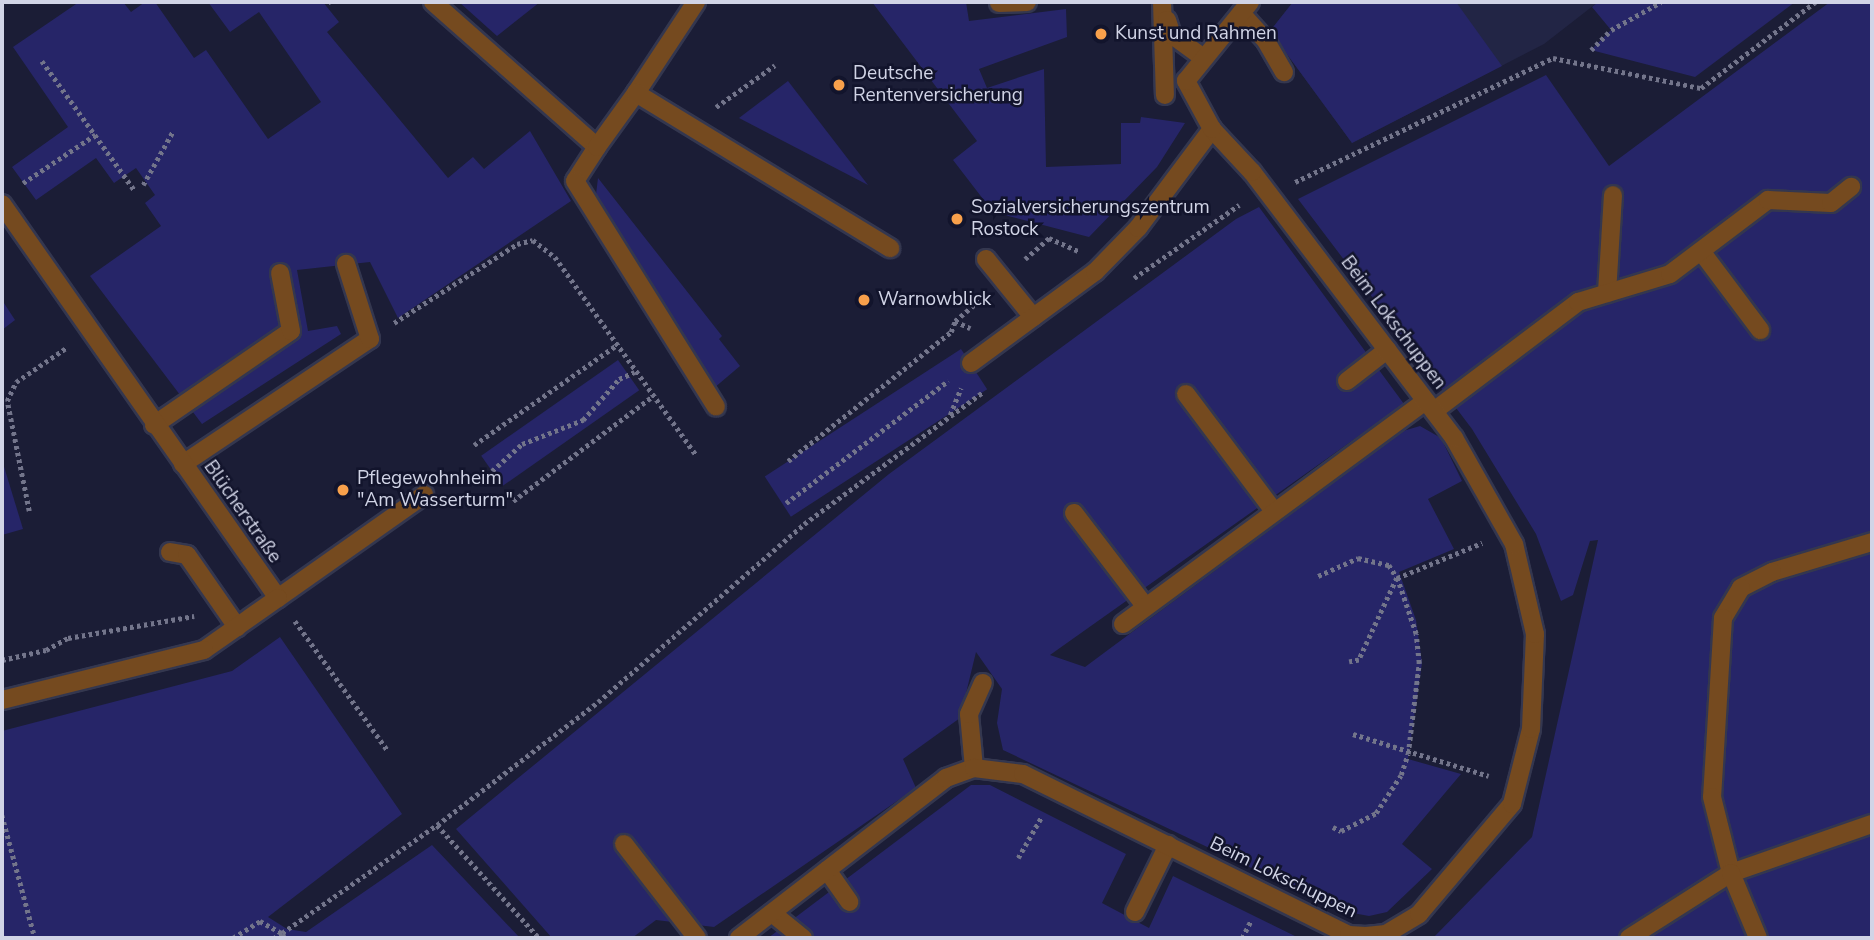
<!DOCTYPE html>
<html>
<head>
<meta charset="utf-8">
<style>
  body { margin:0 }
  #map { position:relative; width:1874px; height:940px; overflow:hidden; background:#1b1d36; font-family:"Nunito Sans",sans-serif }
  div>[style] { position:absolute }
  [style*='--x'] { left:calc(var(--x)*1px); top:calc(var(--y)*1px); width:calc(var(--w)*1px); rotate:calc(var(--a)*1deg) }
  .built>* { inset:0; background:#222545 }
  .green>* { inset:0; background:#262568; transform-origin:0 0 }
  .path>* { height:4.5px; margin-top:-2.25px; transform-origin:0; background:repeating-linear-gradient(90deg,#73758b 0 3.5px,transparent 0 7px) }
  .roads { filter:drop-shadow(2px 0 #34374f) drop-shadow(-2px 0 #34374f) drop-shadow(0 2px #34374f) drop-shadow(0 -2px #34374f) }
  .service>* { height:18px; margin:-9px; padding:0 9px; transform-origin:9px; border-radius:9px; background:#754a1f }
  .pedestrian>* { height:18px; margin:-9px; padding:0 9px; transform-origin:9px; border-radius:9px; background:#754a1f }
  .minor>* { height:18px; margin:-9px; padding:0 9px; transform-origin:9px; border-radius:9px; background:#754a1f }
  .dots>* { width:19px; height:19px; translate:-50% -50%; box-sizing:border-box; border:4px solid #12142c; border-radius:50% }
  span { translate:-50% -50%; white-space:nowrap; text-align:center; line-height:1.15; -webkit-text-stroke:5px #12142c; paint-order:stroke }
  .poi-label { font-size:19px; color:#d1d4e6 }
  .left { translate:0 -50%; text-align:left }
  .street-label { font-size:19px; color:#d1d4e6 }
  .frame { position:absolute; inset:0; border:4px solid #d1d4e6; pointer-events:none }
</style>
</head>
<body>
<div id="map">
  <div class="built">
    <i style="clip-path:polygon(1293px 2px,1598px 2px,1544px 44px,1352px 143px,1270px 31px)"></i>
  </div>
  <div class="green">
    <i style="clip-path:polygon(79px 2px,123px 2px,131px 12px,145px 2px,155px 2px,194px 58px,206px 50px,268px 139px,321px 102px,259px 12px,230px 32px,208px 2px,323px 2px,339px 22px,327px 32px,448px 178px,473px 157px,484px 169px,530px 131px,571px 201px,398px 318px,370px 262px,297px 270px,308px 331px,337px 326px,341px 334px,202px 424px,90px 276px,161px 226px,145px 203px,155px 195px,136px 168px,114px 183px,96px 158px,36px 200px,12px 167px,68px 127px,13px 47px)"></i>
    <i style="clip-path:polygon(459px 2px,540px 2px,497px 36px)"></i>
    <i style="clip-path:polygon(872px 2px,966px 2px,969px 21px,1066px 9px,1067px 37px,979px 69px,987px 88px,1044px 69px,1046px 167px,1121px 164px,1121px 123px,1140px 123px,1141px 117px,1185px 123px,1157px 167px,1089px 237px,993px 212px,953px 160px,977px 141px)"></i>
    <i style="clip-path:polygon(1293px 2px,1456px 2px,1502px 66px,1352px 143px,1270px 31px)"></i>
    <i style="clip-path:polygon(1598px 2px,1795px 2px,1695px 77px,1591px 50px,1611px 30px,1592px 7px)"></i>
    <i style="clip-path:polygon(1830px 2px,1872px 2px,1872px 938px,1433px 938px,1532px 837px,1598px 540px,1590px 541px,1573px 595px,1561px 601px,1536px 534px,1472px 429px,1298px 199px,1546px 75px,1609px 166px)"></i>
    <i style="clip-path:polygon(788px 81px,868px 185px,739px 118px)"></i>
    <i style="clip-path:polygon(598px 178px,722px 336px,719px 339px,740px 366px,707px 394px,594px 211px)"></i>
    <i style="clip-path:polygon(1259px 207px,1404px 404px,1050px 655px,1085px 667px,1403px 431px,1420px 426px,1441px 438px,1462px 481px,1428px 499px,1454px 549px,1399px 572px,1416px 620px,1422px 663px,1408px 759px,1461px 774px,1402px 844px,1432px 869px,1387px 912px,1369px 916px,1342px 911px,1003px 750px,997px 723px,1002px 689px,976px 652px,960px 718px,903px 759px,916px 788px,714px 927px,656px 920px,632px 938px,552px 938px,456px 829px,889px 474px,1236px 219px)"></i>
    <i style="clip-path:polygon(2px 300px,15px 320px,2px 330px)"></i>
    <i style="left:961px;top:349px;width:48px;height:234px;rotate:57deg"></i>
    <i style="left:618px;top:360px;width:37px;height:167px;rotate:55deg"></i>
    <i style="clip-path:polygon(2px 460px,23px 529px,2px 535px)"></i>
    <i style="clip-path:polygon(280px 637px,402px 814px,268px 917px,287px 929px,306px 932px,432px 845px,520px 938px,2px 938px,2px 731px,232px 671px)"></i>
    <i style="clip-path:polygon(971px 785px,990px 785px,1126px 854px,1102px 903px,1149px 928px,1173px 876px,1299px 938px,768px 938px)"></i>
  </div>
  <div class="path">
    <i style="--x:328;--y:3;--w:1;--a:-45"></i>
    <i style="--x:1591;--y:50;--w:28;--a:-45"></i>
    <i style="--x:1611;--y:30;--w:57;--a:-29.2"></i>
    <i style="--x:42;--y:61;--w:160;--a:54.4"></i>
    <i style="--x:716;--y:107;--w:72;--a:-35.4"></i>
    <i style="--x:1295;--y:182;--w:286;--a:-25.7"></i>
    <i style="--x:1553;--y:58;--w:151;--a:11.5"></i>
    <i style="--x:1701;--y:88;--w:143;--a:-37"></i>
    <i style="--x:23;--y:183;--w:87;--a:-33.7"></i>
    <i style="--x:143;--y:185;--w:62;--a:-60.9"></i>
    <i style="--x:1025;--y:259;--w:32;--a:-41"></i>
    <i style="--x:1049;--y:238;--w:32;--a:24"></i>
    <i style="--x:1134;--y:278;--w:128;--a:-34.8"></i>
    <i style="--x:955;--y:321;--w:17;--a:25"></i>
    <i style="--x:394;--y:323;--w:146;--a:-32.7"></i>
    <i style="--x:517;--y:244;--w:16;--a:-14"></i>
    <i style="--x:533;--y:240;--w:28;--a:38"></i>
    <i style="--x:555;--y:257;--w:243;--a:54.5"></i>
    <i style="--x:950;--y:415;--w:29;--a:-68"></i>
    <i style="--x:474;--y:445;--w:174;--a:-35"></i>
    <i style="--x:788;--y:461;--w:208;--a:-38.4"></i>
    <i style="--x:951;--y:332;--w:12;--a:-70"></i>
    <i style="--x:955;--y:321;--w:35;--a:-40"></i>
    <i style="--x:492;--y:471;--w:40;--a:-42"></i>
    <i style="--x:522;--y:444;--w:66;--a:-21.5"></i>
    <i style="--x:583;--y:420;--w:55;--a:-48.7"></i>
    <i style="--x:619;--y:379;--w:17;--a:-24"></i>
    <i style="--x:513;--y:501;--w:175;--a:-36.9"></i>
    <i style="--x:786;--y:503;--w:203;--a:-37"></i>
    <i style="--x:29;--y:511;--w:112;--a:-101.3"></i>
    <i style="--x:7;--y:401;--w:21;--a:-65"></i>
    <i style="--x:16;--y:382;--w:60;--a:-34.2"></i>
    <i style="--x:1318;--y:576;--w:44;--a:-24.2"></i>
    <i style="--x:1358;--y:558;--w:32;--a:13"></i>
    <i style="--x:1389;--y:565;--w:15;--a:58"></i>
    <i style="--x:1397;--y:578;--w:92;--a:-22.4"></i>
    <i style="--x:295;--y:621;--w:160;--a:54.4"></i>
    <i style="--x:2;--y:660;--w:45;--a:-12.8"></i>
    <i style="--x:46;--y:650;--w:25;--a:-29"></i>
    <i style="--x:68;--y:638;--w:128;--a:-9.9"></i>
    <i style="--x:1353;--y:734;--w:142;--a:17.2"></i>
    <i style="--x:2;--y:815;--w:127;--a:75"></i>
    <i style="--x:437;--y:825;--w:152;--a:47.9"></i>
    <i style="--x:1333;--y:827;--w:9;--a:27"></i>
    <i style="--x:1341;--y:831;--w:39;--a:-27"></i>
    <i style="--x:1376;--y:813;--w:45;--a:-56.7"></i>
    <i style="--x:1401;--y:775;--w:22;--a:-72"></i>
    <i style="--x:1408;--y:754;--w:92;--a:-83.1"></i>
    <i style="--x:1419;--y:663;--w:29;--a:-96"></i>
    <i style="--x:1416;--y:634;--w:59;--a:-108.7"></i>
    <i style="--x:1397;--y:578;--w:90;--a:114.9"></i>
    <i style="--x:1359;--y:660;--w:10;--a:169"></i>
    <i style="--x:1018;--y:858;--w:48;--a:-60.3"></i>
    <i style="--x:233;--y:938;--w:32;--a:-32"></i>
    <i style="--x:260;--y:921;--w:25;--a:29"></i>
    <i style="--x:282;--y:933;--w:9;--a:144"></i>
    <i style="--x:284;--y:938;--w:5;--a:-112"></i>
    <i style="--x:282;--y:933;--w:189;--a:-34.9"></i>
    <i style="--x:437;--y:825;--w:203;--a:-37.4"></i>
    <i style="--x:598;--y:702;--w:272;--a:-40.8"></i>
    <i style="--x:804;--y:524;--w:221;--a:-36.4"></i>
    <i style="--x:1242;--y:938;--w:20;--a:-63"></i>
  </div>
  <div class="roads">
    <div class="service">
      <i style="--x:433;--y:2;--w:219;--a:41.5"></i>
      <i style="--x:597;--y:147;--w:40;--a:122.9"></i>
      <i style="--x:575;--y:181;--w:266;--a:58"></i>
      <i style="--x:999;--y:3;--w:28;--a:-2"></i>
      <i style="--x:1241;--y:13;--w:38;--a:48"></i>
      <i style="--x:1266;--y:41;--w:36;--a:60"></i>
      <i style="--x:1701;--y:251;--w:99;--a:53.2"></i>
      <i style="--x:986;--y:259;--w:75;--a:51"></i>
      <i style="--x:1607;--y:293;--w:98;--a:-86.5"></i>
      <i style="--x:971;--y:363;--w:154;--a:-36.3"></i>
      <i style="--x:1095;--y:272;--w:62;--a:-45.7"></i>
      <i style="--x:1138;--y:228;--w:124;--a:-53.2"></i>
      <i style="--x:1347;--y:381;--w:51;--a:-37.8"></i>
      <i style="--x:1186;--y:394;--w:145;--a:53.1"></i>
      <i style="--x:1434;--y:411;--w:181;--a:-37.1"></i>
      <i style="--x:1578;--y:302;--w:96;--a:-16.9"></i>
      <i style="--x:1670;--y:274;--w:123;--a:-37.1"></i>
      <i style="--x:1768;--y:200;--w:63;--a:2.7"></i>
      <i style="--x:1831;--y:203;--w:26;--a:-39"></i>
      <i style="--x:154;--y:425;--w:166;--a:-34.5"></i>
      <i style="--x:291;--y:331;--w:59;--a:-100.7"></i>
      <i style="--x:183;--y:464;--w:225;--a:-33.8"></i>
      <i style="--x:370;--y:339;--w:79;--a:-107.7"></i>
      <i style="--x:1074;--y:513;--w:117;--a:52.6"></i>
      <i style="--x:1872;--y:542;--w:104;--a:163.3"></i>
      <i style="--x:1772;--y:572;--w:35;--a:153"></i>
      <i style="--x:1741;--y:588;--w:35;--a:121"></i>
      <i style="--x:1723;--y:618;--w:179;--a:93.5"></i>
      <i style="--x:1712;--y:797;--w:78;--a:76"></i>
      <i style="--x:1731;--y:873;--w:149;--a:-19.2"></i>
      <i style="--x:170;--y:552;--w:17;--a:10"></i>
      <i style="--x:187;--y:555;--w:88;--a:55.2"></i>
      <i style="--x:278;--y:598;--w:179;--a:-35.2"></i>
      <i style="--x:1123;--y:624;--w:376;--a:-36.4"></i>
      <i style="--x:974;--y:768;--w:54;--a:-95.3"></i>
      <i style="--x:969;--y:714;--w:34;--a:-66"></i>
      <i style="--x:624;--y:844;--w:119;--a:52.2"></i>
      <i style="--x:827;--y:870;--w:39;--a:55"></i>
      <i style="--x:1135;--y:912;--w:75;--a:-63.8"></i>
      <i style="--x:772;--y:913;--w:40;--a:39"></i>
      <i style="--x:1629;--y:938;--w:121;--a:-32.5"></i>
      <i style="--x:1731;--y:873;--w:70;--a:67.4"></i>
    </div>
    <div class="pedestrian">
      <i style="--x:636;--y:93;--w:109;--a:-56.6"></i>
      <i style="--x:597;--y:147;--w:67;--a:-54.2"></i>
      <i style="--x:636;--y:93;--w:298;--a:31.4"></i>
    </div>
    <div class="minor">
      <i style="--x:1162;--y:2;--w:93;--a:88.2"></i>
      <i style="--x:1167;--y:20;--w:16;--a:72"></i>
      <i style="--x:1172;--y:35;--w:39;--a:36"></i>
      <i style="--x:2;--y:204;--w:481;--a:55"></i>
      <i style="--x:278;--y:598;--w:90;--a:144.9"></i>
      <i style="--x:204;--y:650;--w:208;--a:166.1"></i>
      <i style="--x:739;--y:938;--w:262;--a:-37.7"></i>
      <i style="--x:946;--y:778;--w:30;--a:-20"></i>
      <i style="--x:974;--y:768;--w:49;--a:7"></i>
      <i style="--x:1023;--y:774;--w:364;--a:26.3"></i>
      <i style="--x:1349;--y:935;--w:17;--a:3"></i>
      <i style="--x:1366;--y:936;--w:20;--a:-6"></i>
      <i style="--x:1386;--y:934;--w:39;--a:-31"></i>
      <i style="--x:1419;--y:914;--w:144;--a:-49.8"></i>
      <i style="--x:1512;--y:804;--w:77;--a:-75.8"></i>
      <i style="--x:1531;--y:729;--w:95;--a:-87.6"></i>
      <i style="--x:1535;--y:634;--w:92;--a:-103.1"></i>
      <i style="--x:1514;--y:544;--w:122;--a:-119.5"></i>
      <i style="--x:1454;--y:438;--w:334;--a:-127.2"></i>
      <i style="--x:1252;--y:172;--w:59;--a:-132.9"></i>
      <i style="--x:1212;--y:129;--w:55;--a:-118.4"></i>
      <i style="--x:1186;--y:81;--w:102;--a:-51"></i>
    </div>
  </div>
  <div class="dots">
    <i style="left:1101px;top:34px;background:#f8a04b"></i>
    <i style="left:839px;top:85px;background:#f8a04b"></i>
    <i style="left:957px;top:219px;background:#f8a04b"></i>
    <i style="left:864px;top:300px;background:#f8a04b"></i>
    <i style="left:343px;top:490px;background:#f8a04b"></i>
  </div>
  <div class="poi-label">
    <span class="left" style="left:1115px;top:34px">Kunst und Rahmen</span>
    <span class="left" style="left:853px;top:85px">Deutsche<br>Rentenversicherung</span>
    <span class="left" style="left:971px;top:219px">Sozialversicherungszentrum<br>Rostock</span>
    <span class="left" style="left:878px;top:300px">Warnowblick</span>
    <span class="left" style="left:357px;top:490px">Pflegewohnheim<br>"Am Wasserturm"</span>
  </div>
  <div class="street-label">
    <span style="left:1393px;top:323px;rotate:53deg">Beim Lokschuppen</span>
    <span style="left:242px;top:512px;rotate:55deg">Blücherstraße</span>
    <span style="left:1283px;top:878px;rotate:26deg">Beim Lokschuppen</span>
  </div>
  <div class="frame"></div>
</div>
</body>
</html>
